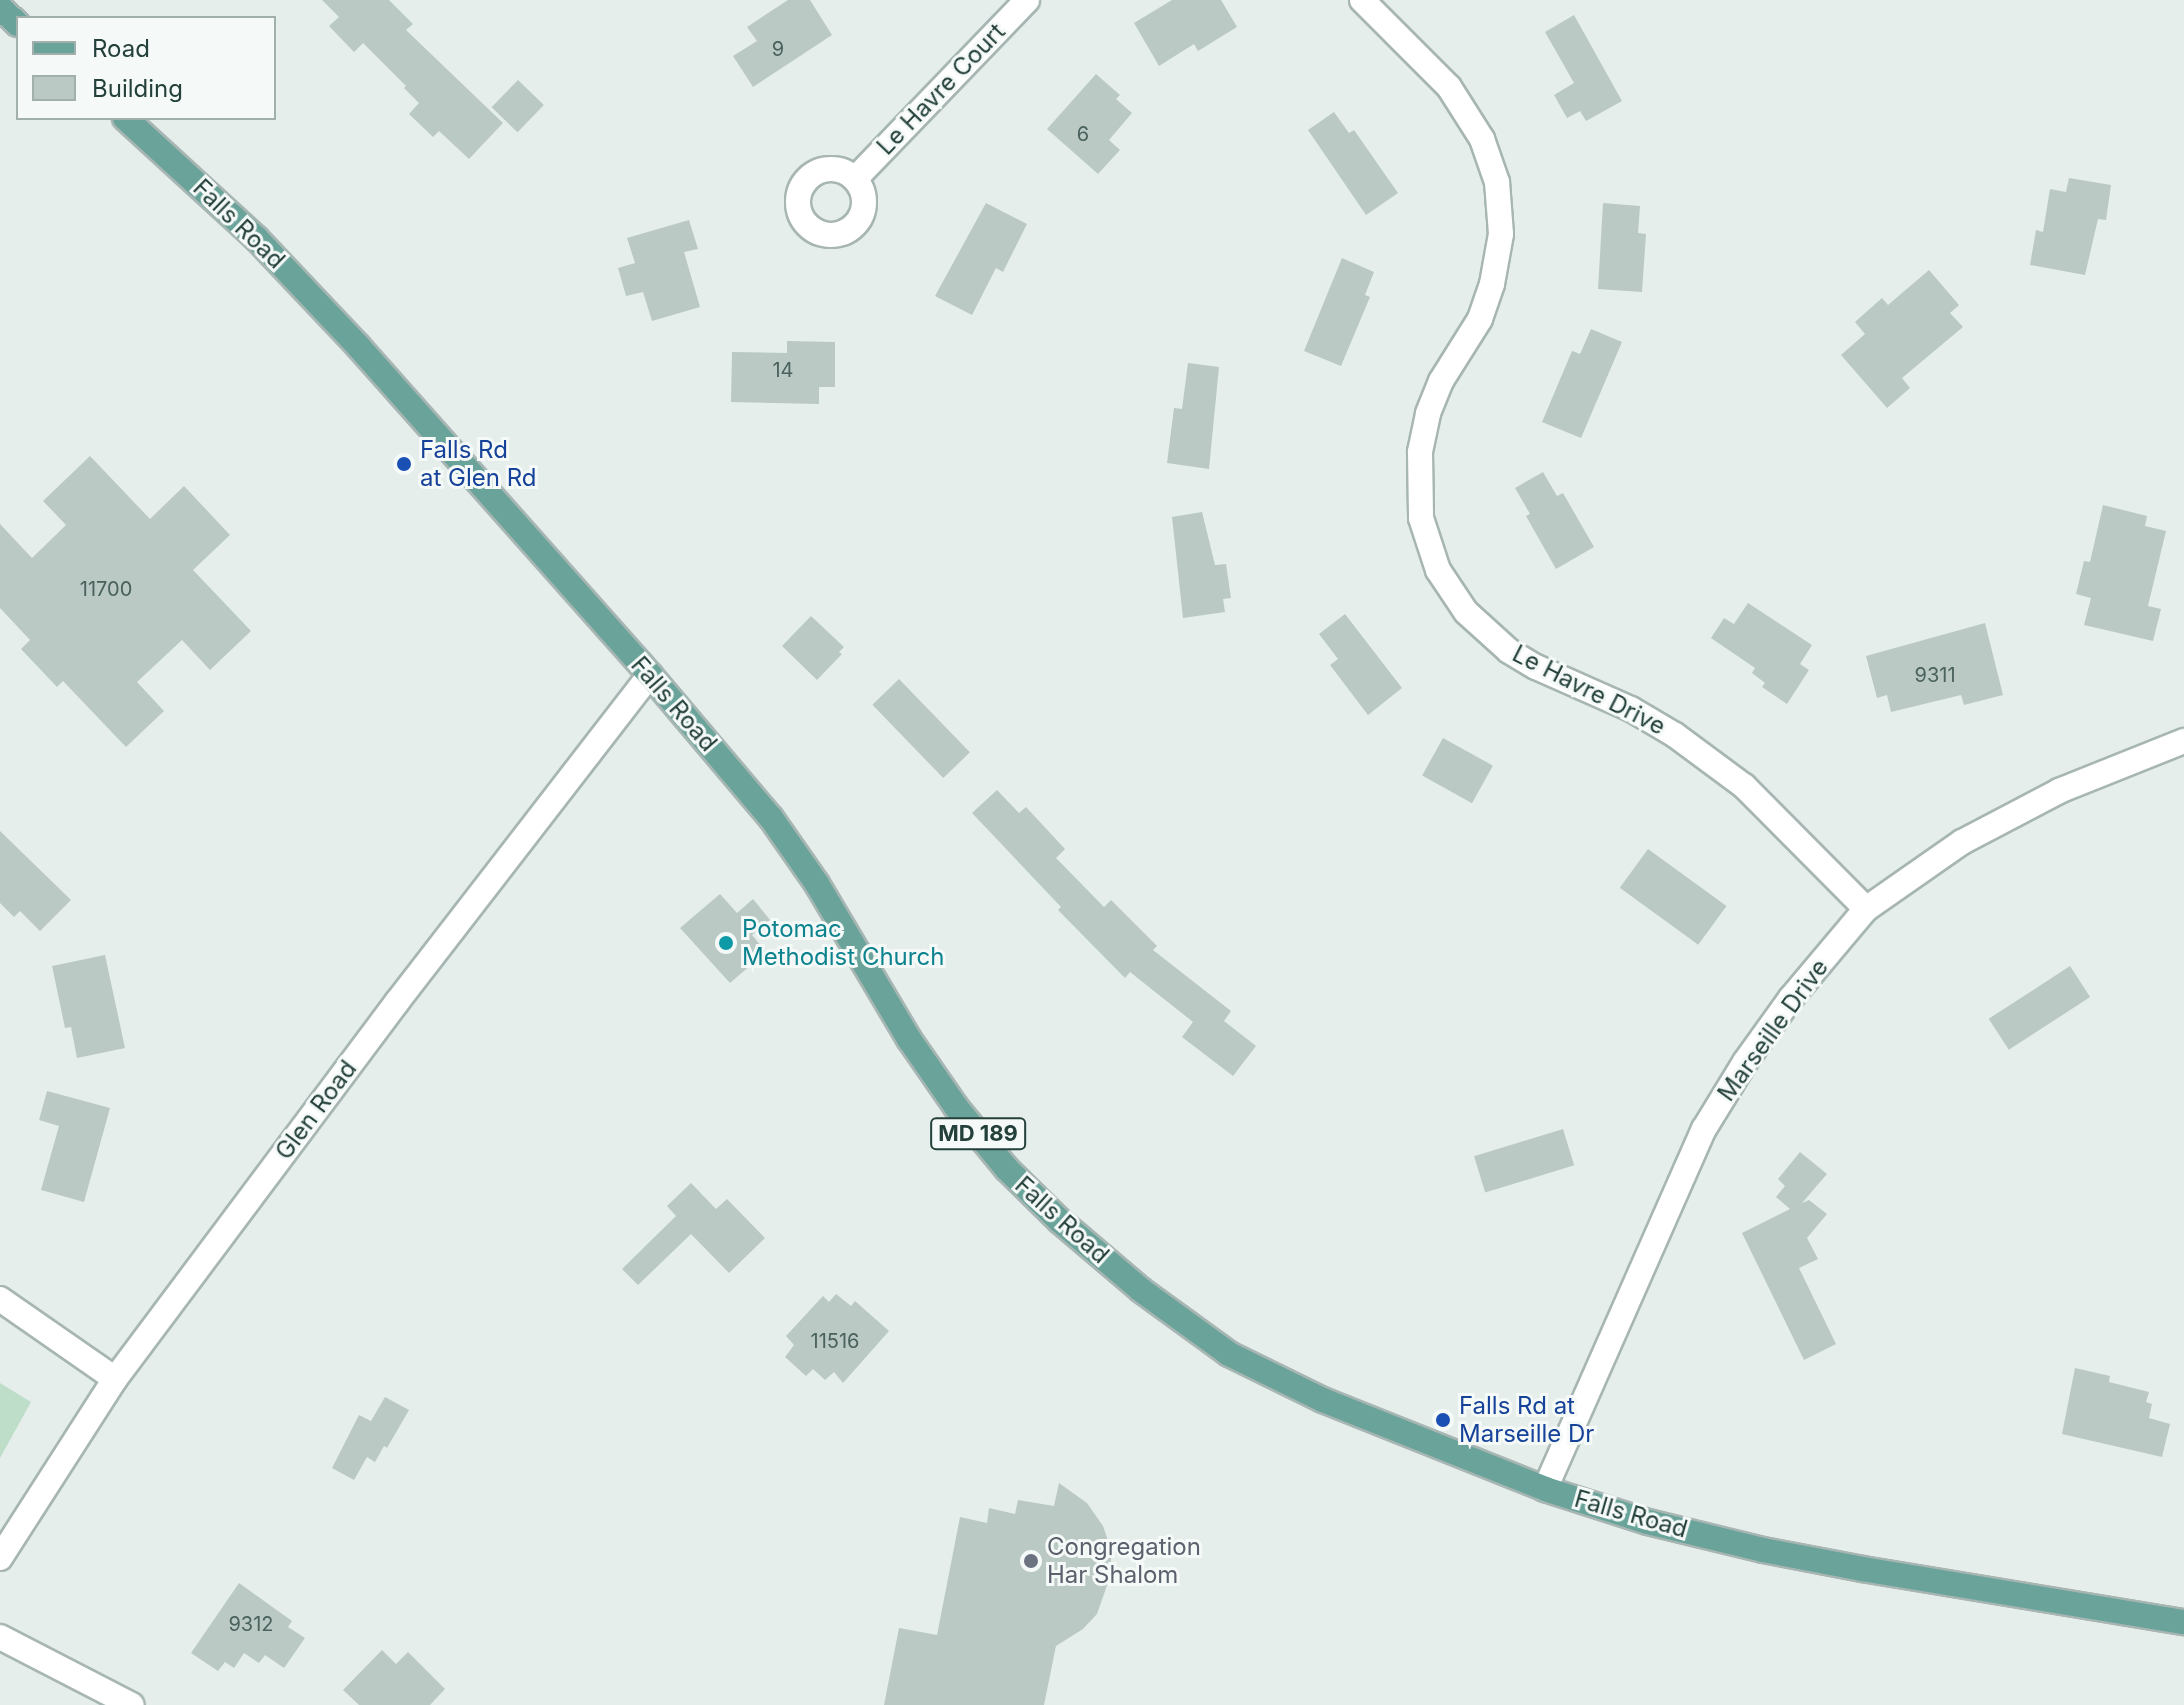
<!DOCTYPE html>
<html>
<head>
<meta charset="utf-8">
<style>
  body { margin:0 }
  #map { position:relative; width:2184px; height:1705px; overflow:hidden; background:#e5eeeb; font-family:Inter,sans-serif }
  div>[style] { position:absolute }
  [style*='--x'] { left:calc(var(--x)*1px); top:calc(var(--y)*1px); width:calc(var(--w)*1px); rotate:calc(var(--a)*1deg) }
  .green>* { inset:0; background:#bedeca }
  .building>* { inset:0; background:#bac9c4; transform-origin:0 0 }
  .roads { filter:drop-shadow(2px 0 #a7b6b3) drop-shadow(-2px 0 #a7b6b3) drop-shadow(0 2px #a7b6b3) drop-shadow(0 -2px #a7b6b3) }
  .street>* { height:24px; margin:-12px; padding:0 12px; transform-origin:12px; border-radius:12px; background:#fff }
  .street>.ring { margin:-12px; padding:0; box-sizing:content-box; background:none; border:24px solid #fff; border-radius:50% }
  .secondary>* { height:24px; margin:-12px; padding:0 12px; transform-origin:12px; border-radius:12px; background:#fff }
  .primary>* { height:24px; margin:-12px; padding:0 12px; transform-origin:12px; border-radius:12px; background:#6aa39a }
  .dots>* { width:22px; height:22px; translate:-50% -50%; box-sizing:border-box; border:4px solid #f5faf8; border-radius:50% }
  span { translate:-50% -50%; white-space:nowrap; text-align:center; line-height:1.15; -webkit-text-stroke:6px #f5faf8; paint-order:stroke }
  .number-label { font-size:20px; color:#4a625d }
  .number-label span { -webkit-text-stroke-width:0 }
  .shield-label span { padding:2px 6px; background:#f5faf8; border:2px solid; border-radius:6px; -webkit-text-stroke-width:0 }
  .shield-label { font-size:22px; color:#24403b; font-weight:700 }
  .street-label { font-size:24px; color:#24403b }
  .transit-label { font-size:24px; color:#164399 }
  .left { translate:0 -50%; text-align:left }
  .culture-label { font-size:24px; color:#0d838f }
  .worship-label { font-size:24px; color:#5b616d }
  .legend { position:absolute; left:16px; top:16px; width:260px; height:104px; box-sizing:border-box; background:#f5faf8; border:2px solid #a1b0ac; margin:0; padding:10px 14px; list-style:none; font-size:24px; color:#24403b }
  .legend li { display:flex; align-items:center; gap:16px; height:40px }
  .legend b { width:40px; border:2px solid #a1b0ac }
</style>
</head>
<body>
<div id="map">
  <div class="green">
    <i style="clip-path:polygon(0 1383px,31px 1402px,0 1458px)"></i>
  </div>
  <div class="building">
    <i style="clip-path:polygon(322px 0,389px 0,413px 24px,406px 30px,503px 123px,469px 159px,439px 131px,433px 137px,409px 114px,419px 103px,404px 88px,406px 86px,363px 43px,354px 52px,329px 26px,339px 17px)"></i>
    <i style="clip-path:polygon(788px 0,810px 0,832px 35px,753px 87px,733px 56px,757px 41px,747px 27px)"></i>
    <i style="clip-path:polygon(1172px 0,1221px 0,1237px 27px,1198px 51px,1194px 44px,1159px 66px,1134px 23px)"></i>
    <i style="clip-path:polygon(1574px 15px,1622px 101px,1586px 121px,1580px 111px,1567px 118px,1554px 95px,1574px 83px,1545px 32px)"></i>
    <i style="clip-path:polygon(1096px 74px,1120px 95px,1116px 99px,1132px 113px,1109px 140px,1120px 150px,1098px 174px,1047px 129px)"></i>
    <i style="left:518px;top:80px;width:36px;height:38px;rotate:44deg"></i>
    <i style="clip-path:polygon(1334px 112px,1349px 133px,1354px 130px,1398px 193px,1366px 215px,1308px 130px)"></i>
    <i style="clip-path:polygon(2069px 178px,2111px 185px,2106px 220px,2098px 219px,2085px 275px,2030px 265px,2036px 230px,2043px 232px,2050px 189px,2066px 192px)"></i>
    <i style="clip-path:polygon(986px 203px,1027px 224px,1003px 272px,996px 268px,972px 315px,935px 296px)"></i>
    <i style="clip-path:polygon(1603px 203px,1640px 206px,1638px 233px,1646px 234px,1642px 292px,1598px 289px)"></i>
    <i style="clip-path:polygon(689px 220px,698px 249px,684px 252px,700px 307px,652px 321px,643px 292px,626px 296px,618px 268px,635px 263px,627px 238px)"></i>
    <i style="clip-path:polygon(1342px 258px,1374px 272px,1365px 295px,1370px 297px,1341px 366px,1304px 351px)"></i>
    <i style="clip-path:polygon(1929px 270px,1959px 305px,1950px 313px,1963px 327px,1902px 378px,1910px 388px,1887px 408px,1841px 355px,1865px 334px,1855px 322px,1882px 298px,1888px 305px)"></i>
    <i style="clip-path:polygon(1591px 329px,1622px 342px,1581px 438px,1542px 422px,1572px 351px,1580px 354px)"></i>
    <i style="clip-path:polygon(787px 341px,835px 342px,835px 387px,819px 387px,819px 404px,731px 402px,732px 352px,787px 353px)"></i>
    <i style="clip-path:polygon(1188px 363px,1219px 367px,1209px 469px,1167px 463px,1174px 408px,1182px 409px)"></i>
    <i style="clip-path:polygon(90px 456px,150px 519px,184px 486px,230px 535px,193px 570px,251px 631px,210px 670px,182px 640px,137px 682px,164px 711px,126px 747px,63px 681px,57px 687px,21px 649px,30px 640px,0 608px,0 524px,32px 558px,66px 525px,43px 501px)"></i>
    <i style="clip-path:polygon(1543px 472px,1557px 496px,1563px 493px,1594px 547px,1556px 569px,1526px 516px,1530px 514px,1515px 488px)"></i>
    <i style="clip-path:polygon(2103px 505px,2147px 516px,2145px 526px,2166px 531px,2148px 606px,2161px 609px,2153px 641px,2084px 625px,2091px 598px,2076px 594px,2084px 561px,2090px 562px)"></i>
    <i style="clip-path:polygon(1202px 512px,1215px 565px,1226px 564px,1231px 598px,1223px 599px,1225px 612px,1183px 618px,1172px 517px)"></i>
    <i style="clip-path:polygon(1748px 603px,1812px 645px,1800px 664px,1809px 670px,1787px 704px,1762px 687px,1765px 683px,1752px 673px,1755px 668px,1711px 638px,1724px 618px,1734px 624px)"></i>
    <i style="clip-path:polygon(1345px 614px,1402px 688px,1368px 715px,1330px 665px,1338px 659px,1319px 634px)"></i>
    <i style="clip-path:polygon(811px 616px,844px 647px,839px 652px,842px 654px,817px 680px,782px 646px)"></i>
    <i style="clip-path:polygon(1985px 623px,2003px 695px,1964px 705px,1961px 695px,1891px 712px,1887px 695px,1877px 698px,1866px 656px)"></i>
    <i style="left:899px;top:679px;width:102px;height:37px;rotate:46deg"></i>
    <i style="left:1443px;top:738px;width:57px;height:43px;rotate:29deg"></i>
    <i style="clip-path:polygon(997px 790px,1019px 813px,1026px 807px,1065px 849px,1056px 858px,1104px 907px,1111px 900px,1157px 946px,1153px 950px,1231px 1011px,1224px 1021px,1256px 1046px,1233px 1076px,1182px 1037px,1193px 1022px,1130px 972px,1125px 978px,1058px 910px,1061px 907px,972px 813px)"></i>
    <i style="clip-path:polygon(0 831px,71px 900px,40px 931px,20px 911px,14px 917px,0 903px)"></i>
    <i style="left:1648px;top:849px;width:97px;height:48px;rotate:36deg"></i>
    <i style="clip-path:polygon(720px 894px,737px 913px,753px 899px,770px 920px,752px 935px,766px 952px,730px 983px,680px 928px)"></i>
    <i style="clip-path:polygon(105px 955px,125px 1048px,77px 1058px,71px 1027px,65px 1028px,52px 966px)"></i>
    <i style="left:2070px;top:966px;width:37px;height:97px;rotate:57deg"></i>
    <i style="clip-path:polygon(47px 1091px,110px 1108px,84px 1202px,41px 1190px,59px 1126px,39px 1120px)"></i>
    <i style="left:1563px;top:1129px;width:38px;height:93px;rotate:73deg"></i>
    <i style="clip-path:polygon(1800px 1152px,1827px 1174px,1802px 1203px,1809px 1200px,1827px 1214px,1807px 1238px,1818px 1259px,1799px 1268px,1836px 1344px,1804px 1360px,1742px 1233px,1790px 1209px,1776px 1197px,1785px 1186px,1778px 1179px)"></i>
    <i style="clip-path:polygon(691px 1183px,716px 1209px,727px 1199px,765px 1238px,729px 1273px,691px 1234px,638px 1285px,622px 1269px,676px 1216px,667px 1206px)"></i>
    <i style="clip-path:polygon(836px 1294px,851px 1306px,855px 1301px,889px 1331px,843px 1383px,834px 1372px,825px 1380px,813px 1369px,806px 1376px,785px 1357px,794px 1345px,786px 1336px,823px 1296px,829px 1302px)"></i>
    <i style="clip-path:polygon(2075px 1368px,2110px 1376px,2109px 1382px,2149px 1392px,2146px 1402px,2152px 1404px,2149px 1418px,2170px 1424px,2162px 1457px,2062px 1434px)"></i>
    <i style="clip-path:polygon(385px 1397px,409px 1410px,387px 1448px,384px 1446px,375px 1462px,367px 1457px,354px 1480px,332px 1468px,359px 1415px,371px 1421px)"></i>
    <i style="clip-path:polygon(1059px 1483px,1087px 1503px,1103px 1526px,1111px 1549px,1111px 1574px,1097px 1614px,1083px 1629px,1056px 1646px,1044px 1705px,884px 1705px,899px 1628px,937px 1635px,960px 1517px,987px 1523px,989px 1508px,1015px 1514px,1018px 1500px,1054px 1506px)"></i>
    <i style="clip-path:polygon(239px 1583px,292px 1621px,288px 1627px,305px 1638px,284px 1668px,265px 1655px,259px 1663px,244px 1653px,234px 1668px,225px 1662px,218px 1671px,191px 1653px)"></i>
    <i style="clip-path:polygon(382px 1650px,396px 1664px,408px 1652px,445px 1689px,430px 1705px,359px 1705px,343px 1690px)"></i>
  </div>
  <div class="roads">
    <div class="street">
      <i style="--x:1362;--y:0;--w:123;--a:45"></i>
      <i style="--x:1449;--y:87;--w:62;--a:57.6"></i>
      <i style="--x:1482;--y:139;--w:46;--a:70.8"></i>
      <i style="--x:1497;--y:182;--w:52;--a:85.6"></i>
      <i style="--x:1501;--y:234;--w:51;--a:100.2"></i>
      <i style="--x:1492;--y:284;--w:37;--a:109"></i>
      <i style="--x:1480;--y:319;--w:73;--a:122.2"></i>
      <i style="--x:1441;--y:381;--w:35;--a:112"></i>
      <i style="--x:1428;--y:414;--w:39;--a:102"></i>
      <i style="--x:1420;--y:452;--w:66;--a:89.1"></i>
      <i style="--x:1421;--y:518;--w:55;--a:71.9"></i>
      <i style="--x:1438;--y:570;--w:50;--a:56.3"></i>
      <i style="--x:1466;--y:612;--w:58;--a:42.2"></i>
      <i style="--x:1509;--y:651;--w:31;--a:31"></i>
      <i style="--x:1536;--y:667;--w:104;--a:23.9"></i>
      <i style="--x:1631;--y:709;--w:51;--a:30.6"></i>
      <i style="--x:1675;--y:735;--w:86;--a:36.5"></i>
      <i style="--x:1744;--y:786;--w:173;--a:45.2"></i>
      <i class="ring" style="left:798px;top:169px;width:42px;height:42px"></i>
      <i style="--x:855;--y:179;--w:248;--a:-46.1"></i>
      <i style="--x:0;--y:1299;--w:140;--a:34.8"></i>
      <i style="--x:1545;--y:1489;--w:394;--a:-66.2"></i>
      <i style="--x:1704;--y:1129;--w:79;--a:-58.5"></i>
      <i style="--x:1745;--y:1062;--w:79;--a:-54.3"></i>
      <i style="--x:1791;--y:998;--w:116;--a:-49.9"></i>
      <i style="--x:1866;--y:909;--w:117;--a:-34.9"></i>
      <i style="--x:1962;--y:842;--w:110;--a:-27.7"></i>
      <i style="--x:2059;--y:791;--w:135;--a:-21.8"></i>
      <i style="--x:0;--y:1637;--w:148;--a:27.3"></i>
    </div>
    <div class="secondary">
      <i style="--x:0;--y:1558;--w:213;--a:-57.3"></i>
      <i style="--x:115;--y:1379;--w:471;--a:-53.2"></i>
      <i style="--x:397;--y:1002;--w:413;--a:-52.3"></i>
    </div>
    <div class="primary">
      <i style="--x:0;--y:8;--w:24;--a:42"></i>
      <i style="--x:125;--y:118;--w:178;--a:42.5"></i>
      <i style="--x:256;--y:238;--w:149;--a:46.6"></i>
      <i style="--x:358;--y:346;--w:440;--a:48.4"></i>
      <i style="--x:650;--y:675;--w:187;--a:49.8"></i>
      <i style="--x:771;--y:818;--w:80;--a:55.1"></i>
      <i style="--x:817;--y:884;--w:180;--a:59.3"></i>
      <i style="--x:909;--y:1039;--w:83;--a:55.3"></i>
      <i style="--x:956;--y:1107;--w:80;--a:50.6"></i>
      <i style="--x:1007;--y:1169;--w:74;--a:44.5"></i>
      <i style="--x:1060;--y:1221;--w:106;--a:40.4"></i>
      <i style="--x:1141;--y:1290;--w:109;--a:36"></i>
      <i style="--x:1229;--y:1354;--w:105;--a:26.1"></i>
      <i style="--x:1323;--y:1400;--w:239;--a:21.8"></i>
      <i style="--x:1545;--y:1489;--w:108;--a:17.8"></i>
      <i style="--x:1648;--y:1522;--w:118;--a:13.7"></i>
      <i style="--x:1763;--y:1550;--w:102;--a:10.8"></i>
      <i style="--x:1863;--y:1569;--w:325;--a:9.4"></i>
    </div>
  </div>
  <div class="dots">
    <i style="left:404px;top:464px;background:#1a4fb4"></i>
    <i style="left:726px;top:943px;background:#0f9aa8"></i>
    <i style="left:1443px;top:1420px;background:#1a4fb4"></i>
    <i style="left:1031px;top:1561px;background:#6b7280"></i>
  </div>
  <div class="number-label">
    <span style="left:778px;top:49px">9</span>
    <span style="left:1083px;top:134px">6</span>
    <span style="left:783px;top:370px">14</span>
    <span style="left:106px;top:589px">11700</span>
    <span style="left:1935px;top:675px">9311</span>
    <span style="left:835px;top:1341px">11516</span>
    <span style="left:251px;top:1624px">9312</span>
  </div>
  <div class="shield-label">
    <span style="left:978px;top:1134px">MD 189</span>
  </div>
  <div class="street-label">
    <span style="left:941px;top:89px;rotate:-46deg">Le Havre Court</span>
    <span style="left:239px;top:224px;rotate:44deg">Falls Road</span>
    <span style="left:1589px;top:690px;rotate:27deg">Le Havre Drive</span>
    <span style="left:674px;top:704px;rotate:49deg">Falls Road</span>
    <span style="left:1773px;top:1030px;rotate:-54deg">Marseille Drive</span>
    <span style="left:316px;top:1110px;rotate:-53deg">Glen Road</span>
    <span style="left:1062px;top:1220px;rotate:42deg">Falls Road</span>
    <span style="left:1631px;top:1514px;rotate:16deg">Falls Road</span>
  </div>
  <div class="transit-label">
    <span class="left" style="left:420px;top:464px">Falls Rd<br>at Glen Rd</span>
    <span class="left" style="left:1459px;top:1420px">Falls Rd at<br>Marseille Dr</span>
  </div>
  <div class="culture-label">
    <span class="left" style="left:742px;top:943px">Potomac<br>Methodist Church</span>
  </div>
  <div class="worship-label">
    <span class="left" style="left:1047px;top:1561px">Congregation<br>Har Shalom</span>
  </div>
  <ul class="legend">
  <li><b style="height:10px;background:#6aa39a"></b>Road</li>
  <li><b style="height:22px;background:#bac9c4"></b>Building</li>
  </ul>
</div>
</body>
</html>
